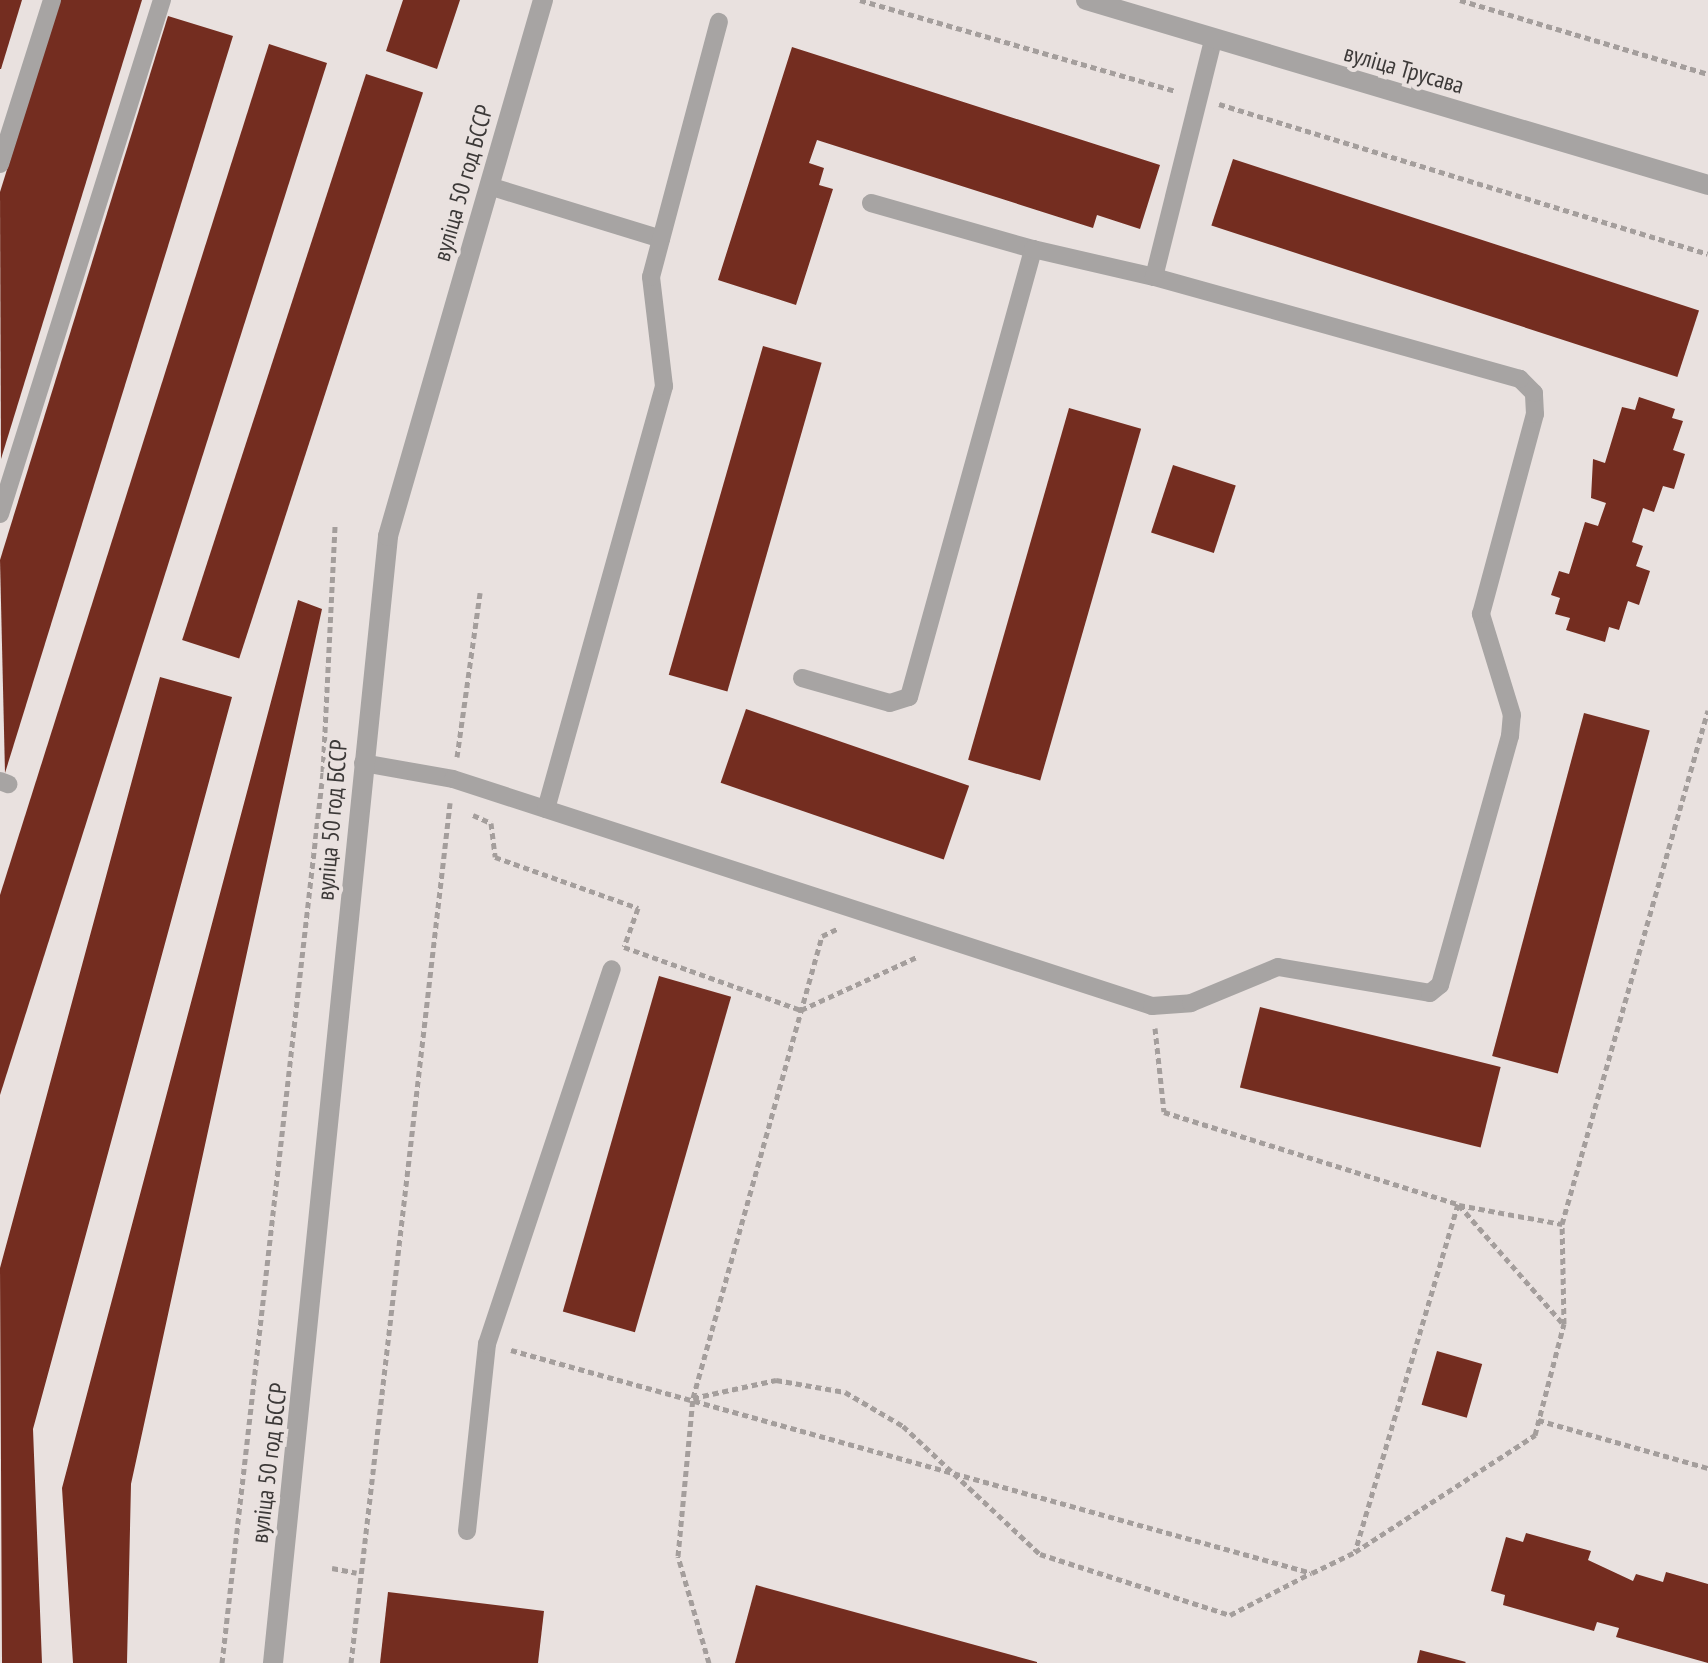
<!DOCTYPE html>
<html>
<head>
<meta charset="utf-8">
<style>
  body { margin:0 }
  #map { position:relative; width:1708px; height:1663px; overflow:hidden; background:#e9e1df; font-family:"PT Sans Narrow",sans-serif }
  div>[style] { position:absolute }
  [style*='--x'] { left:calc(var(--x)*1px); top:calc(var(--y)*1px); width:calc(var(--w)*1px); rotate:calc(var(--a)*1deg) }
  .building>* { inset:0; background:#742d20; transform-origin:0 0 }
  .path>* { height:5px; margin-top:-2.5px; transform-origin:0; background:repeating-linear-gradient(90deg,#a49e9c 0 6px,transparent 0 10px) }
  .service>* { height:18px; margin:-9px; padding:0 9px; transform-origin:9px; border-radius:9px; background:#a7a4a3 }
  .minor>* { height:20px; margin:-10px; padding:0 10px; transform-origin:10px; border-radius:10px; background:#a7a4a3 }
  span { translate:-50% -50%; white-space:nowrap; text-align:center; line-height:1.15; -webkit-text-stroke:8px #e9e1df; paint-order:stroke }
  .street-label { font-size:24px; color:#3c3938 }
</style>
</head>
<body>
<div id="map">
  <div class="building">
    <i style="clip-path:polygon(0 0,22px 0,1px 69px,0 69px)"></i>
    <i style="clip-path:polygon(60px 0,142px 0,1px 459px,0 192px)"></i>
    <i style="clip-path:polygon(403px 0,460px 0,437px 69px,386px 51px)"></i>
    <i style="clip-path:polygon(168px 16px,233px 36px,5px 773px,0 560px)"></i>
    <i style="clip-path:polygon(269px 44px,327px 63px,0 1095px,0 895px)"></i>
    <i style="clip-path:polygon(792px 47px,1160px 165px,1140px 229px,1097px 215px,1093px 228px,817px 140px,809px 163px,824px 168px,819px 185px,833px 189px,796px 305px,718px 280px)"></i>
    <i style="left:366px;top:74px;width:60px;height:595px;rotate:18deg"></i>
    <i style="left:1233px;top:159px;width:490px;height:70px;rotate:18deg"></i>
    <i style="left:763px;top:346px;width:61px;height:342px;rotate:16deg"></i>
    <i style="clip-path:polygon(1639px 397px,1675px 409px,1672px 418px,1683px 421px,1673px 450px,1685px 454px,1674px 489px,1663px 486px,1654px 512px,1643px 508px,1632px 542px,1643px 546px,1636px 566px,1650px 571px,1639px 605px,1628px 601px,1619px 630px,1609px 627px,1605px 642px,1566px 630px,1570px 618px,1555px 614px,1560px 598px,1551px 595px,1559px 571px,1569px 574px,1585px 522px,1598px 526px,1606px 503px,1591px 498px,1593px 459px,1605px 463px,1622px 407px,1635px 410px)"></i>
    <i style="left:1069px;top:408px;width:75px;height:366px;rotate:16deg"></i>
    <i style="left:1173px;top:465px;width:66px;height:71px;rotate:18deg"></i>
    <i style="clip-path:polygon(298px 600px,322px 609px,131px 1484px,127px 1663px,73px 1663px,62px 1488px)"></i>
    <i style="clip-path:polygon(160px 677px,232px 697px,33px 1429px,42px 1663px,2px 1663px,0 1268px)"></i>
    <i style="left:746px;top:709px;width:236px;height:78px;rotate:19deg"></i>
    <i style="left:1584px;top:713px;width:68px;height:355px;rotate:15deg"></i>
    <i style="left:659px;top:976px;width:75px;height:349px;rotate:16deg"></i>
    <i style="left:1260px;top:1007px;width:248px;height:83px;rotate:14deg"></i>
    <i style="left:1437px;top:1351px;width:47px;height:56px;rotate:16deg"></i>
    <i style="clip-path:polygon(1526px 1533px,1591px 1551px,1588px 1560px,1633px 1581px,1636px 1574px,1663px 1582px,1666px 1572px,1708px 1584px,1708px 1663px,1616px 1637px,1619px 1628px,1597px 1622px,1594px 1631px,1503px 1605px,1505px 1595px,1491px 1591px,1506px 1537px,1523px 1542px)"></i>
    <i style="clip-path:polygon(756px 1585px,1037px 1662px,1037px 1663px,735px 1663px)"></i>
    <i style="clip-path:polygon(388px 1592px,544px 1611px,538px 1663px,380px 1663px)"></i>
    <i style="clip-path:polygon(1420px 1650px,1466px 1662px,1465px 1663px,1417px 1663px)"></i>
  </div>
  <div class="path">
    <i style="--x:860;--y:0;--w:328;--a:16.1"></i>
    <i style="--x:1460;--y:0;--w:259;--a:16.6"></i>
    <i style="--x:1219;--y:104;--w:511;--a:17.05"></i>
    <i style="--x:457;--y:757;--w:166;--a:-82"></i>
    <i style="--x:473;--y:815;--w:20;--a:24"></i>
    <i style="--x:491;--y:823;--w:34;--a:83"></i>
    <i style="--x:495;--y:857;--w:152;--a:19.6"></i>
    <i style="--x:638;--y:908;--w:41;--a:109.7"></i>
    <i style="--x:624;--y:947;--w:188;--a:19.6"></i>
    <i style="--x:801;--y:1010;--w:128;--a:-24.6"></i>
    <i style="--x:1155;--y:1028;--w:84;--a:83.9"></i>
    <i style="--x:1164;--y:1112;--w:308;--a:17.4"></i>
    <i style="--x:1458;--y:1204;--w:362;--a:106.5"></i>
    <i style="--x:1459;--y:1205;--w:158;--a:48.8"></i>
    <i style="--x:1459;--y:1205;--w:105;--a:10.5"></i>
    <i style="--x:511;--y:1350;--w:831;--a:15.56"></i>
    <i style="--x:1312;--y:1573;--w:48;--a:-26"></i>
    <i style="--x:1355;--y:1552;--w:215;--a:-33"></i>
    <i style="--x:1535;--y:1435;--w:115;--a:-75.4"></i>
    <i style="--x:1564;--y:1324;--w:100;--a:-91.1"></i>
    <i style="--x:1562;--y:1224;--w:534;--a:-74.14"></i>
    <i style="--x:693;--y:1398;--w:480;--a:-74.4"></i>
    <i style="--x:822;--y:936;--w:17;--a:-25"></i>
    <i style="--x:1538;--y:1420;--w:177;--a:15.8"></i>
    <i style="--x:332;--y:1568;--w:25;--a:11"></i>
    <i style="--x:222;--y:1663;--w:897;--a:-83.53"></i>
    <i style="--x:323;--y:772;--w:246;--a:-87.2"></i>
    <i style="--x:351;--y:1663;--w:866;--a:-83.43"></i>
    <i style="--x:709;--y:1663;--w:111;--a:-106.2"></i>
    <i style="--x:678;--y:1556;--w:159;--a:-84.6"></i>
    <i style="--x:693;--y:1398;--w:85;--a:-12.2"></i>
    <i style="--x:776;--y:1380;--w:70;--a:9.9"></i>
    <i style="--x:845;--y:1392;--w:67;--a:30.4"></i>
    <i style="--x:903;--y:1426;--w:187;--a:43.1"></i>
    <i style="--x:1040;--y:1554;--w:200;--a:17.8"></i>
    <i style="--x:1230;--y:1615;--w:91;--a:-27.4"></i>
  </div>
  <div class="service">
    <i style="--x:0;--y:164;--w:172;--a:-72.4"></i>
    <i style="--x:489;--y:186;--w:180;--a:17.1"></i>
    <i style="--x:871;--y:203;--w:168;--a:15.9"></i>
    <i style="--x:0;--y:514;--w:539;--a:-72.51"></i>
    <i style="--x:802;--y:678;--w:91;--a:15.9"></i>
    <i style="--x:890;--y:703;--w:20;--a:-18"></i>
    <i style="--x:909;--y:697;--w:465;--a:-74.5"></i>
    <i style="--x:1033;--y:249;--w:124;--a:13"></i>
    <i style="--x:363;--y:763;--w:91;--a:10.1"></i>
    <i style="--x:453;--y:779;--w:735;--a:17.99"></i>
    <i style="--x:1152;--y:1006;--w:39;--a:-4"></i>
    <i style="--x:1191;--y:1003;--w:94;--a:-22.5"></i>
    <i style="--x:1278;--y:967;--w:154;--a:9.7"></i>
    <i style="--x:1430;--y:993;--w:13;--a:-39"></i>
    <i style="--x:1440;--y:985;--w:259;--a:-74.3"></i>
    <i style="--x:1510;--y:736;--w:21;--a:-85"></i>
    <i style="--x:1512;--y:715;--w:106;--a:-107.1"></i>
    <i style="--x:1481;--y:614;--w:207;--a:-74.9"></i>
    <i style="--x:1535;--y:414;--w:21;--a:-93"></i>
    <i style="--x:1534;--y:393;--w:20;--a:-135"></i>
    <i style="--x:1520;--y:379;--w:380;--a:-164.4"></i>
    <i style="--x:1154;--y:277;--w:244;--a:-76"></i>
    <i style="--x:0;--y:781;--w:9;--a:21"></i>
    <i style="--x:546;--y:809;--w:439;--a:-74.4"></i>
    <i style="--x:664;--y:386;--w:110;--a:-96.8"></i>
    <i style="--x:651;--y:277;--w:264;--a:-75.1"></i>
    <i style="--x:467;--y:1531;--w:188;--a:-83.9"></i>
    <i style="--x:487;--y:1344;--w:395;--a:-71.6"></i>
  </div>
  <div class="minor">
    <i style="--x:1086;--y:0;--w:649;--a:16.56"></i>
    <i style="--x:273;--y:1663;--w:1133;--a:-84.17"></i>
    <i style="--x:388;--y:536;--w:558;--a:-73.87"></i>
  </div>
  <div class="street-label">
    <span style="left:1404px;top:69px;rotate:16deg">вуліца Трусава</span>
    <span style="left:463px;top:183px;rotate:-74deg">вуліца 50 год БССР</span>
    <span style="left:332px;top:820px;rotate:-85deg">вуліца 50 год БССР</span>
    <span style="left:269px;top:1463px;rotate:-83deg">вуліца 50 год БССР</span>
  </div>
</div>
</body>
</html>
